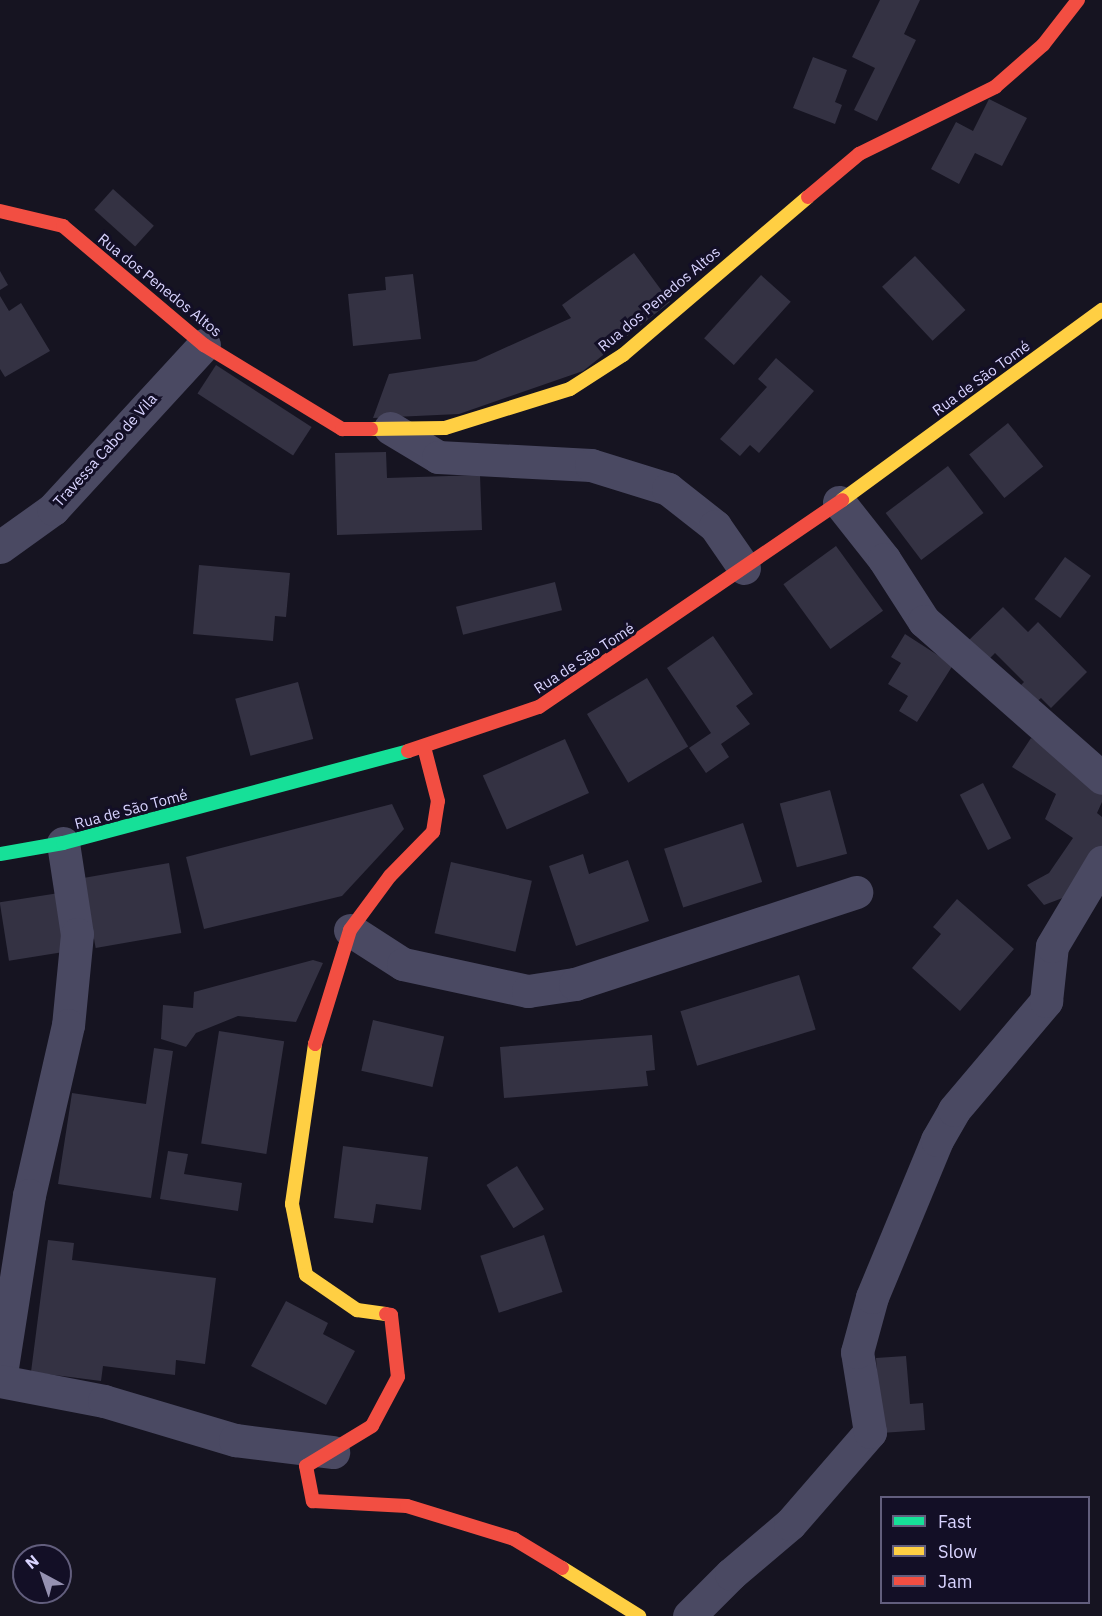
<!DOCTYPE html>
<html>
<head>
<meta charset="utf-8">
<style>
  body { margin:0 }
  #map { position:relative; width:1102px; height:1616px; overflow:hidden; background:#161421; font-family:"IBM Plex Sans",sans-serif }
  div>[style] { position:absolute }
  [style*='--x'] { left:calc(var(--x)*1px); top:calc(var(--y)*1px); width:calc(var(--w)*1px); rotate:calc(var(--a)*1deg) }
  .building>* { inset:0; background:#343243; transform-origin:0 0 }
  .street>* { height:33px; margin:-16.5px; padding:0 16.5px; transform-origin:16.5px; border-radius:16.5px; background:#4a4962 }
  .fast>* { height:14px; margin:-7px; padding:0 7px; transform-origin:7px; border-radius:7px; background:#16e098 }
  .slow>* { height:14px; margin:-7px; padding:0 7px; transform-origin:7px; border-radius:7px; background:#ffcf43 }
  .jam>* { height:14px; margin:-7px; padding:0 7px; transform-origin:7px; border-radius:7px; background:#f24e42 }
  span { translate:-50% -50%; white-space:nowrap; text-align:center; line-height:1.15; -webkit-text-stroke:6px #130f26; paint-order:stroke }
  .street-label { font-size:15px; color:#d9d4ff }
  .legend { position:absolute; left:880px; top:1496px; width:210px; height:108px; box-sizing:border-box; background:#130f26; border:2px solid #625e7d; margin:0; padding:8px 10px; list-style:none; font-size:18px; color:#d9d4ff }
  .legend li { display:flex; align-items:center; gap:12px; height:30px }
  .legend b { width:30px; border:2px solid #625e7d }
  .north { position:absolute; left:12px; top:1544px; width:60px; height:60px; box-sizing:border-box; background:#130f26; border:2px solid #625e7d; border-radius:50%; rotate:320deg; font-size:16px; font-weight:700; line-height:24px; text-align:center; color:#d9d4ff }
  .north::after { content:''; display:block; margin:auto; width:21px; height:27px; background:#9591b1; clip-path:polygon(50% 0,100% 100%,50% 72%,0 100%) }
</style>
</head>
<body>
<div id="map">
  <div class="building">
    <i style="clip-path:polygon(880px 0,920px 0,904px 34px,916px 40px,877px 121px,854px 110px,875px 68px,852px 57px)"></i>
    <i style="clip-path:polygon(813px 57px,847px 70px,835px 102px,842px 105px,835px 124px,793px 108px)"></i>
    <i style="clip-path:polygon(989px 99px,1027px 118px,1002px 166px,975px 153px,959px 184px,931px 169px,956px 122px,973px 131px)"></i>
    <i style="left:113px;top:189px;width:55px;height:28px;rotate:42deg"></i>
    <i style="clip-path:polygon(634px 253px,670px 302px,583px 371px,459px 414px,373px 418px,389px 374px,476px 361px,571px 318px,562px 305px)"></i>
    <i style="left:915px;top:256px;width:74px;height:45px;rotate:47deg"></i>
    <i style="clip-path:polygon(0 271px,8px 285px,0 290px)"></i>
    <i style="clip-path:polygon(413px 274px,421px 339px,353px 346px,348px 294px,386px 290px,385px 277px)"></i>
    <i style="left:761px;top:275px;width:40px;height:85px;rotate:42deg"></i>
    <i style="clip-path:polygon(0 296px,9px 311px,21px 303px,50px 351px,5px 377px,0 369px)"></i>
    <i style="clip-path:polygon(776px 358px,814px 391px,759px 453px,750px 445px,740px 456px,720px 439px,767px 387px,758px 379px)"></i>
    <i style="left:216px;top:365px;width:114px;height:34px;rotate:33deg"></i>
    <i style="left:1008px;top:423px;width:56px;height:50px;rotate:51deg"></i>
    <i style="clip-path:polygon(386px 452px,387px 478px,480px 475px,482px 530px,337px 535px,335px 453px)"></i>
    <i style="left:948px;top:466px;width:59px;height:78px;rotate:53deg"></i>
    <i style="left:836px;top:546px;width:80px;height:65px;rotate:54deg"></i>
    <i style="left:1065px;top:557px;width:32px;height:52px;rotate:36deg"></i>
    <i style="clip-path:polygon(199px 565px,290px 573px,286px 617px,275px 616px,273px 641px,193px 634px)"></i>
    <i style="left:555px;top:582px;width:29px;height:102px;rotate:76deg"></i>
    <i style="clip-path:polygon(1003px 607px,1028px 632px,1038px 622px,1087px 672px,1051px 708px,1041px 698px,1035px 703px,1019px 687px,1024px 682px,995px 653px,986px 662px,967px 642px)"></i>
    <i style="clip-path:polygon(905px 634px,953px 665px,917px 722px,899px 711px,908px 696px,888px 684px,901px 663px,891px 657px)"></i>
    <i style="clip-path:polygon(713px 636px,753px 694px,736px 706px,750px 724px,721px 744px,729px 757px,706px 773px,689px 748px,711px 733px,667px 668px)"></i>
    <i style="left:647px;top:678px;width:80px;height:70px;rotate:59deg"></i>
    <i style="left:298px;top:682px;width:59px;height:65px;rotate:75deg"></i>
    <i style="clip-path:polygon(1031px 738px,1102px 783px,1102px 802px,1097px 813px,1102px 817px,1102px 846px,1076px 893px,1044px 905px,1027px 885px,1049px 873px,1073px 838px,1045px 819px,1056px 794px,1012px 767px)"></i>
    <i style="left:565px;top:739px;width:59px;height:90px;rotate:66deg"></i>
    <i style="left:983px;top:783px;width:62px;height:26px;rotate:63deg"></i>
    <i style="left:830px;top:790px;width:66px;height:52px;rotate:75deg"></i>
    <i style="clip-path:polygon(392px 804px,404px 829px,342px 896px,204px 929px,186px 857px)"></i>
    <i style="left:743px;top:823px;width:62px;height:83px;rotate:72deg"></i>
    <i style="clip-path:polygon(583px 854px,589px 874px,628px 860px,649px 921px,576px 946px,549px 866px)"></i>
    <i style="left:451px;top:862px;width:83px;height:73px;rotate:13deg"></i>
    <i style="left:169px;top:863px;width:71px;height:87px;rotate:80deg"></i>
    <i style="left:59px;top:893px;width:59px;height:60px;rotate:81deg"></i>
    <i style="clip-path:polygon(957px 899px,1014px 949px,960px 1011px,912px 968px,941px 934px,933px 927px)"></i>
    <i style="clip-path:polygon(313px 960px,323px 963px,296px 1022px,238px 1016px,196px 1033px,186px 1047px,161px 1039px,163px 1005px,193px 1008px,194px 992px)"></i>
    <i style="left:799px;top:975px;width:57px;height:124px;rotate:73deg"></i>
    <i style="left:373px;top:1020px;width:73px;height:52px;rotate:13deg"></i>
    <i style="left:219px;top:1031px;width:66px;height:114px;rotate:9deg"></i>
    <i style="clip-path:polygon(652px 1035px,655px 1070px,646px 1071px,648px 1086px,504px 1098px,500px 1047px)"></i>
    <i style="clip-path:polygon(154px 1048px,173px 1051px,151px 1198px,58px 1184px,72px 1093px,146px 1104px)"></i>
    <i style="clip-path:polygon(343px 1146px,428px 1157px,421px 1210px,376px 1204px,373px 1223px,334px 1218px)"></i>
    <i style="clip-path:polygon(168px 1151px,188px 1154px,184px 1174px,242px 1183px,238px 1211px,160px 1199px)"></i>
    <i style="left:517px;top:1166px;width:51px;height:36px;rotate:58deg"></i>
    <i style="left:544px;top:1235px;width:60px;height:67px;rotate:72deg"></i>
    <i style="clip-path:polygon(48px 1240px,74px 1243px,72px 1260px,216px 1278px,205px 1364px,176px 1360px,175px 1375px,103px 1366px,101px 1381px,31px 1372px)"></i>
    <i style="clip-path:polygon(286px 1301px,328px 1323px,323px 1334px,355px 1351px,326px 1405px,251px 1366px)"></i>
    <i style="clip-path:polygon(906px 1356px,910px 1404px,923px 1403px,925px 1430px,881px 1433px,876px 1358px)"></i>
  </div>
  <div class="street">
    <i style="--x:390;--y:428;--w:56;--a:31.1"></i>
    <i style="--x:438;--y:457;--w:153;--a:3"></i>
    <i style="--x:591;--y:465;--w:81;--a:17.3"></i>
    <i style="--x:668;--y:489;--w:60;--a:38.2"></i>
    <i style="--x:715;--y:526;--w:51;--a:55.4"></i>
    <i style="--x:839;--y:502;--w:73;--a:51.7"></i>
    <i style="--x:884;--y:559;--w:74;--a:57.2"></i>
    <i style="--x:924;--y:621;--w:237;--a:41.4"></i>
    <i style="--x:0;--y:547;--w:65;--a:-35.6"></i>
    <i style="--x:53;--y:509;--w:223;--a:-47.4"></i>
    <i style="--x:63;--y:843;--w:92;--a:81.3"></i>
    <i style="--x:77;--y:934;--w:91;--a:95.6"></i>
    <i style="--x:68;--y:1025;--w:174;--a:102.9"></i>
    <i style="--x:29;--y:1195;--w:188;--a:98.9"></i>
    <i style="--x:0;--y:1381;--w:106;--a:10.9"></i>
    <i style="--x:104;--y:1401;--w:137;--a:16.6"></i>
    <i style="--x:235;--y:1440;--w:99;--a:7"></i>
    <i style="--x:350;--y:930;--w:63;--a:32.7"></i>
    <i style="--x:403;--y:964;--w:128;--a:12.2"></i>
    <i style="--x:528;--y:991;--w:48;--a:-8.5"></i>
    <i style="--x:575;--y:984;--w:296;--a:-18.1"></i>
    <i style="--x:689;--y:1616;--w:59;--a:-45"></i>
    <i style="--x:731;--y:1574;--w:77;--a:-40.3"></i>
    <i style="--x:790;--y:1524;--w:122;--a:-49"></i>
    <i style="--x:870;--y:1432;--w:81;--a:-99.2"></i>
    <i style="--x:857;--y:1352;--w:57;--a:-74.7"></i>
    <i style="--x:872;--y:1297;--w:170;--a:-67.5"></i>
    <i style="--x:937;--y:1140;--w:34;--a:-60"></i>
    <i style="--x:954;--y:1110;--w:143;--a:-49.8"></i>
    <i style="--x:1046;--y:1001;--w:55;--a:-83.8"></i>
    <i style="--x:1052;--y:946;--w:98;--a:-59.2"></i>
  </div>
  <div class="fast">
    <i style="--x:0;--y:854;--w:64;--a:-9.9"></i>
    <i style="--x:63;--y:843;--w:357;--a:-14.9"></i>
  </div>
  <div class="slow">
    <i style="--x:371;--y:429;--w:74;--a:-0.8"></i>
    <i style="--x:445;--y:428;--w:131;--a:-17.3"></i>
    <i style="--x:570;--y:389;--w:63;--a:-32.7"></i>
    <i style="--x:623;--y:355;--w:243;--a:-40.5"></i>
    <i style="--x:842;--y:500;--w:322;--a:-36.2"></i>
    <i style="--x:315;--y:1044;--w:162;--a:98.2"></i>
    <i style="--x:292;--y:1204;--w:72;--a:78.8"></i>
    <i style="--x:306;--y:1275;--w:62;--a:34.5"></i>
    <i style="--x:357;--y:1310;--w:29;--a:8"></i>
    <i style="--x:562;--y:1568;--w:91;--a:31.9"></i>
  </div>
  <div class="jam">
    <i style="--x:808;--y:197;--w:67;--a:-40.1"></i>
    <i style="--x:859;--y:154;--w:152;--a:-26.2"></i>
    <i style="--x:995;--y:87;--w:64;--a:-41.2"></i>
    <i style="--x:1043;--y:45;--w:57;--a:-52.1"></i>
    <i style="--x:0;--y:211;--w:65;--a:13.4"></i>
    <i style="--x:63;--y:226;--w:185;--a:40.2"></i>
    <i style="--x:204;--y:345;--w:162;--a:31.3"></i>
    <i style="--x:342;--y:429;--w:29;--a:0"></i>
    <i style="--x:408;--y:751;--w:138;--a:-18.6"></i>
    <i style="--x:539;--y:707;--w:367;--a:-34.3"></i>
    <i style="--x:315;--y:1044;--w:119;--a:-72.9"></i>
    <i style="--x:350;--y:930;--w:67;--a:-53.5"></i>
    <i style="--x:390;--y:876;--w:62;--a:-45.7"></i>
    <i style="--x:433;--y:832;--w:31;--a:-81"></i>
    <i style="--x:438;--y:801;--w:56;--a:-104.5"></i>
    <i style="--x:386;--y:1314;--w:5;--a:11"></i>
    <i style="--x:391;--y:1315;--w:62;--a:83.6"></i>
    <i style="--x:398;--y:1377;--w:55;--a:118"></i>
    <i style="--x:372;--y:1426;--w:77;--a:148.8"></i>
    <i style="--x:306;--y:1466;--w:36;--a:79"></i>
    <i style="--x:313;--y:1501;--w:94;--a:3"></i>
    <i style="--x:407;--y:1506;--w:112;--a:17.1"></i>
    <i style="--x:514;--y:1539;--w:56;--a:31.1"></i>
  </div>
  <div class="street-label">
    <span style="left:160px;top:285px;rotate:39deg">Rua dos Penedos Altos</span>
    <span style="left:659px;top:299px;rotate:-40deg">Rua dos Penedos Altos</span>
    <span style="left:981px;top:378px;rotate:-36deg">Rua de São Tomé</span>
    <span style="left:105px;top:450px;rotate:-48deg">Travessa Cabo de Vila</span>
    <span style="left:584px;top:658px;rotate:-33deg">Rua de São Tomé</span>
    <span style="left:131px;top:809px;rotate:-15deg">Rua de São Tomé</span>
  </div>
  <ul class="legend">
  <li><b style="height:8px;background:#16e098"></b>Fast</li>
  <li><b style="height:8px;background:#ffcf43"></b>Slow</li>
  <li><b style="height:8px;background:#f24e42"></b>Jam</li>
  </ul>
  <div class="north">N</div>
</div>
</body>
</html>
